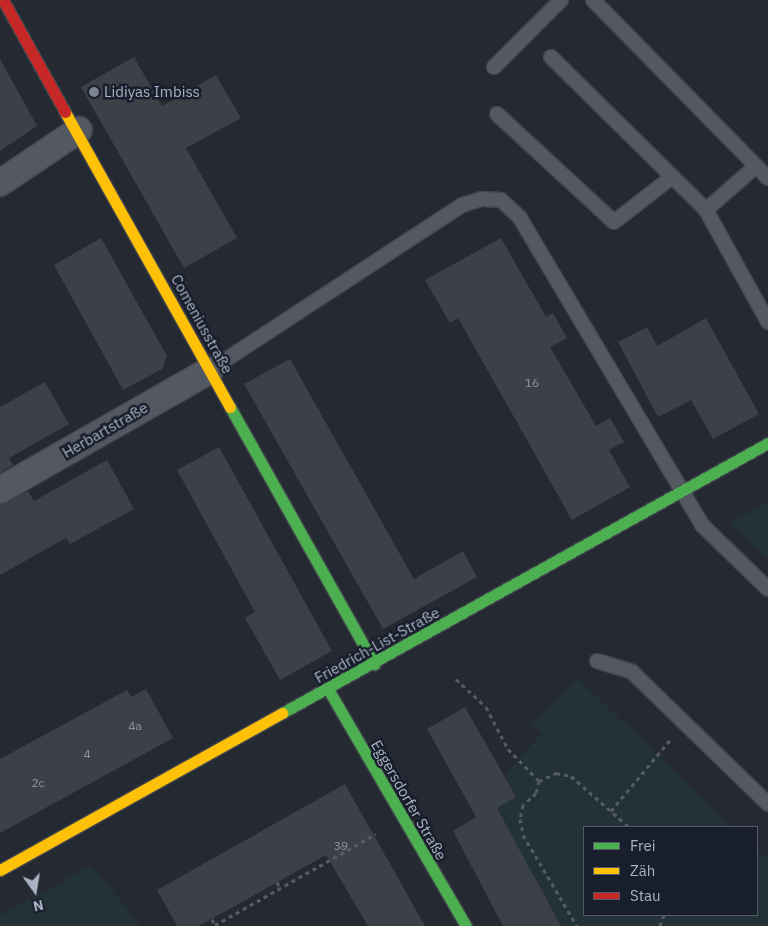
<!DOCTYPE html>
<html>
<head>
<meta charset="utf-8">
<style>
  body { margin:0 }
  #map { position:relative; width:768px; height:926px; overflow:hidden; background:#252931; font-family:"IBM Plex Sans",sans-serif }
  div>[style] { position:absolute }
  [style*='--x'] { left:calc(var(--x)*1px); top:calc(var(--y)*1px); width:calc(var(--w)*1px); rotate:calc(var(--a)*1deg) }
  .green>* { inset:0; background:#223237 }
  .building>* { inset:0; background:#3c4048 }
  .path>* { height:3px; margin-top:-1.5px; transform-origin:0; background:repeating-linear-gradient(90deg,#565b64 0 4px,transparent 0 8px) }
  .roads { filter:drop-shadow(1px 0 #42454c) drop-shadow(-1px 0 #42454c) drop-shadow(0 1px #42454c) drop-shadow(0 -1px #42454c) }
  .lane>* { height:14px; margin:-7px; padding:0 7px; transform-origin:7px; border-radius:7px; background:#545860 }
  .street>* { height:26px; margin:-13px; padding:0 13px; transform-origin:13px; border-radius:13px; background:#545860 }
  .fast>* { height:11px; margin:-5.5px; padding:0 5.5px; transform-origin:5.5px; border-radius:5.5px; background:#4caf50 }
  .slow>* { height:11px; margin:-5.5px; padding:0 5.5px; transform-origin:5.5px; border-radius:5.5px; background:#ffc107 }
  .jam>* { height:11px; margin:-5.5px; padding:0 5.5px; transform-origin:5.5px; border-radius:5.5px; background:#c62828 }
  .dots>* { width:14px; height:14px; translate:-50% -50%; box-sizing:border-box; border:2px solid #181e2c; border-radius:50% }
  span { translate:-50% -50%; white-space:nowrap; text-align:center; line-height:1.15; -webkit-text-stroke:5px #181e2c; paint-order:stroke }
  .number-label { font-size:12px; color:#9096a6 }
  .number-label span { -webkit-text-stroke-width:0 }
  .poi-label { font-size:15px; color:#acb3c5 }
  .left { translate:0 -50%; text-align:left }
  .street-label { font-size:15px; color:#acb3c5 }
  .legend { position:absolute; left:583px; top:826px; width:175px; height:90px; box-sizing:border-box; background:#181e2c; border:1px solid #535a69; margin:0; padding:6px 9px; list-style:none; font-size:15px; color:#acb3c5 }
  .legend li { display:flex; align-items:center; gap:10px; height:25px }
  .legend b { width:25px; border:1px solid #535a69 }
  .north { position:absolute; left:10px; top:866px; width:50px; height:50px; -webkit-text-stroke:4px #181e2c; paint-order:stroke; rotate:167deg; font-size:14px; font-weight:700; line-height:20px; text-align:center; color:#acb3c5 }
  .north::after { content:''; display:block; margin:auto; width:18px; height:22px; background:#acb3c5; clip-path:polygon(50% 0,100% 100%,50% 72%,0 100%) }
</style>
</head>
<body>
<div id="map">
  <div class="green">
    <i style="clip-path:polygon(768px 502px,768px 560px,730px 524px)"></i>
    <i style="clip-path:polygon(578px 679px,733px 827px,584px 827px,584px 915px,757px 915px,757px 850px,768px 860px,768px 926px,561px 926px,497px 808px,516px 797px,504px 776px,541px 734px,532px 725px)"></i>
    <i style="clip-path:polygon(91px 866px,142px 926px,0 926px,0 915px)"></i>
  </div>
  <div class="building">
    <i style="clip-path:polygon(134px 57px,162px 106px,216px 75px,241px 118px,186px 148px,237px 238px,184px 268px,81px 87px)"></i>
    <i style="clip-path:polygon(0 59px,37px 126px,0 151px)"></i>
    <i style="clip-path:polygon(101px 238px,167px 356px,162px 369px,123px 390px,54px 265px)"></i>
    <i style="clip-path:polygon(501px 238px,546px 317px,553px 313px,567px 338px,550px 347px,596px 426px,610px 418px,624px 442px,609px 450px,630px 487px,572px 520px,458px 318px,450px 323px,425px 280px)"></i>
    <i style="clip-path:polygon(706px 318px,759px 414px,713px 439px,691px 400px,658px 417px,618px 342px,647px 327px,657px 346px)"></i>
    <i style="clip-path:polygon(290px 359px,414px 579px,463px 551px,477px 577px,383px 629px,244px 384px)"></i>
    <i style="clip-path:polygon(45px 382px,69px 424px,9px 458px,13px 465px,0 473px,0 407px)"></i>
    <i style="clip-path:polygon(219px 447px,332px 651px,280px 680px,245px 618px,255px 612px,177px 470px)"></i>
    <i style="clip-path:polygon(107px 460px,134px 509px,70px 544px,66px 538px,0 575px,0 505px,28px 491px,34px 501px)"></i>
    <i style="clip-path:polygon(146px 689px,173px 738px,0 833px,0 759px,127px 690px,131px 697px)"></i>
    <i style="clip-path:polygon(465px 707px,516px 797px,497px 808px,561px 926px,503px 926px,453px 831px,476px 817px,427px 729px)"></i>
    <i style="clip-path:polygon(345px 784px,425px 926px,368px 926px,326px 855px,199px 926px,177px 926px,157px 890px)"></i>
  </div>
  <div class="path">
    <i style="--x:456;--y:679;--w:41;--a:43"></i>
    <i style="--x:486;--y:707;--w:47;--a:62.4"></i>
    <i style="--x:508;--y:749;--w:45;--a:45.9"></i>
    <i style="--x:539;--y:781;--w:12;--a:104"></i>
    <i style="--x:536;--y:793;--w:18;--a:137"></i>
    <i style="--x:523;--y:805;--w:14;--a:102"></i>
    <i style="--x:520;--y:819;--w:16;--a:79"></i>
    <i style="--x:523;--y:835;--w:106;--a:59.3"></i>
    <i style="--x:539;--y:781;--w:19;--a:-25"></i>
    <i style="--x:556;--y:773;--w:15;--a:11"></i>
    <i style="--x:571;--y:776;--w:77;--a:41.3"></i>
    <i style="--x:611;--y:811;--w:92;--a:-50.3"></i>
    <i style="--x:341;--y:846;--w:7;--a:63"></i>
    <i style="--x:277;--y:882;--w:7;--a:63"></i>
    <i style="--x:212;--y:919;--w:7;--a:63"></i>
    <i style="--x:215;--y:925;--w:185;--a:-29.5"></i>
    <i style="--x:660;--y:926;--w:12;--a:-70"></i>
  </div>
  <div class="roads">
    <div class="lane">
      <i style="--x:593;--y:0;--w:250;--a:45.5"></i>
      <i style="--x:551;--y:57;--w:218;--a:44.6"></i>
      <i style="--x:494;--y:67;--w:95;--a:-45"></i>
      <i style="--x:497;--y:114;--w:159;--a:42.7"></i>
      <i style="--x:614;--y:222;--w:73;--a:-37.8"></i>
      <i style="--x:756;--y:166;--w:67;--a:138.7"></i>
      <i style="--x:706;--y:210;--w:128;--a:61"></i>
      <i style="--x:210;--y:370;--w:301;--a:-33.2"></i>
      <i style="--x:462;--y:205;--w:21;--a:-17"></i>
      <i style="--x:482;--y:199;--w:19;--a:3"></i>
      <i style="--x:501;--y:200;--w:26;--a:43"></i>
      <i style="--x:520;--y:218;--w:357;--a:59.3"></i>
      <i style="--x:702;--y:525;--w:92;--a:44.1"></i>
      <i style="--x:597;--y:661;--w:37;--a:17"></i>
      <i style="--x:632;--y:672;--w:190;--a:44.1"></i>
    </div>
    <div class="street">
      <i style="--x:0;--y:183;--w:95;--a:-33.9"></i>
      <i style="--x:0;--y:490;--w:242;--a:-29.7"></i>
    </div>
    <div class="fast">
      <i style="--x:230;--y:407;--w:295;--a:60.7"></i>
      <i style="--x:328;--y:689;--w:274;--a:59.8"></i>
      <i style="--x:282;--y:713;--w:556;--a:-29.05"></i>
    </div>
    <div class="slow">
      <i style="--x:65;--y:112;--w:338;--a:60.8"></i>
      <i style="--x:0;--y:870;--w:323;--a:-29.1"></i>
    </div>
    <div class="jam">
      <i style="--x:3;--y:0;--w:128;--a:61"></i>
    </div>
  </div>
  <div class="dots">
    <i style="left:94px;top:92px;background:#7d8391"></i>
  </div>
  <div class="number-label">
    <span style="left:532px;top:383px">16</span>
    <span style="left:135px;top:726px">4a</span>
    <span style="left:87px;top:754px">4</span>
    <span style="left:38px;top:783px">2c</span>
    <span style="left:341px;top:846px">39</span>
  </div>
  <div class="poi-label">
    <span class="left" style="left:104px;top:92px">Lidiyas Imbiss</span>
  </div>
  <div class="street-label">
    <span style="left:202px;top:324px;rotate:61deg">Comeniusstraße</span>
    <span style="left:105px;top:430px;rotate:-30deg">Herbartstraße</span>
    <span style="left:377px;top:645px;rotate:-29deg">Friedrich-List-Straße</span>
    <span style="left:409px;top:800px;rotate:60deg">Eggersdorfer Straße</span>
  </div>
  <ul class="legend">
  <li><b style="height:6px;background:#4caf50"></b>Frei</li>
  <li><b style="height:6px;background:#ffc107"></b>Zäh</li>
  <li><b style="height:6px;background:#c62828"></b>Stau</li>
  </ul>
  <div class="north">N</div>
</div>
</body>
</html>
